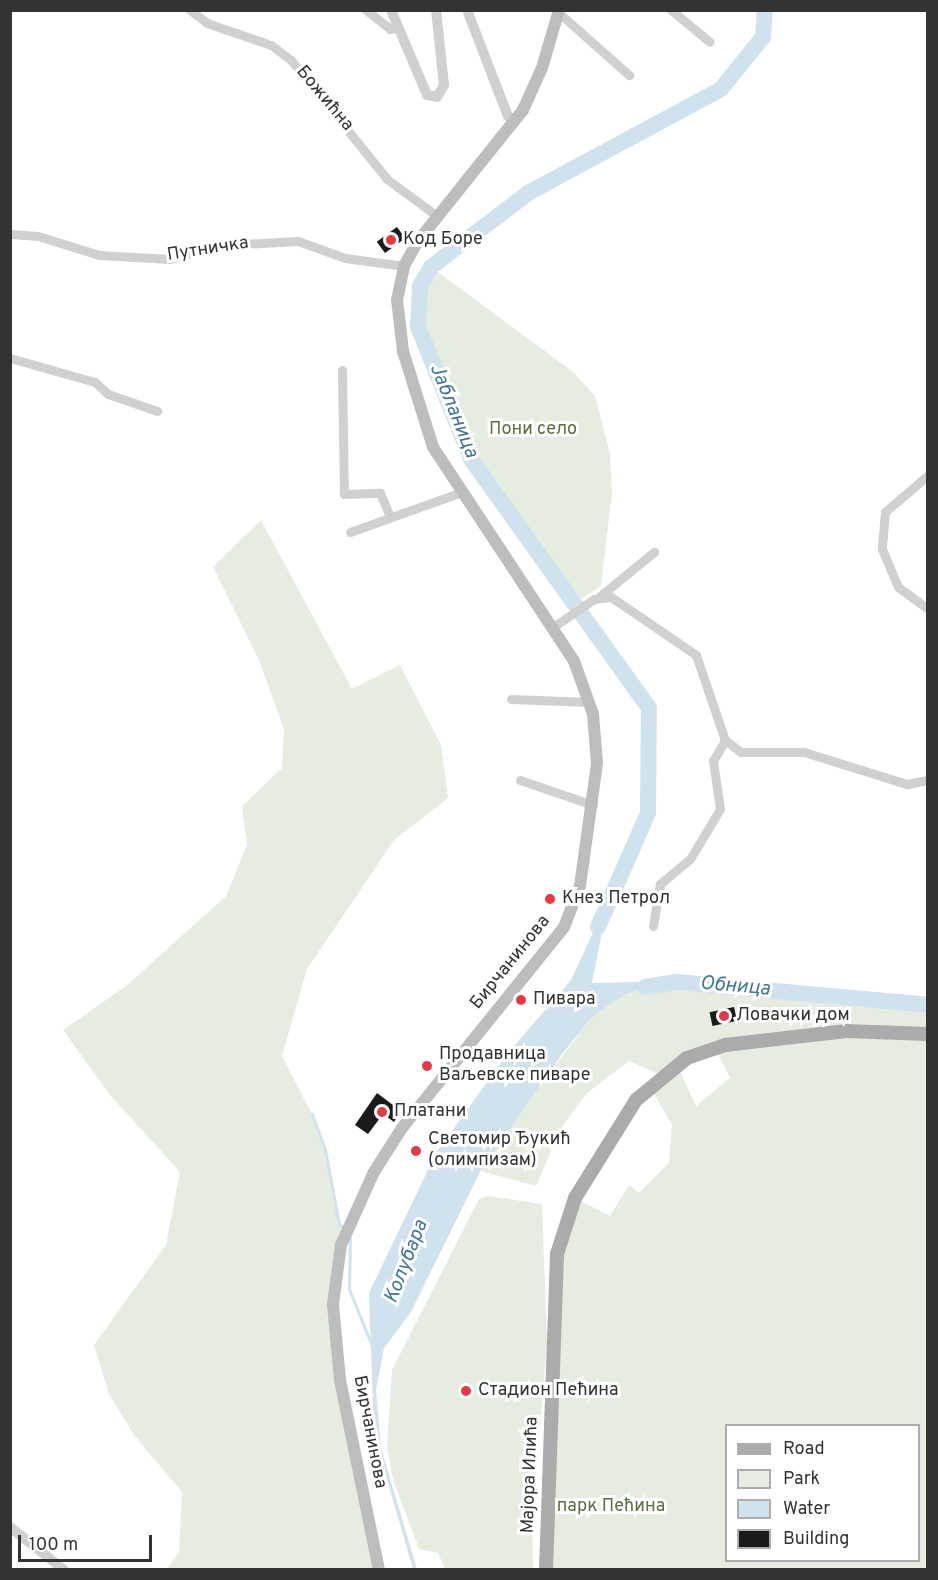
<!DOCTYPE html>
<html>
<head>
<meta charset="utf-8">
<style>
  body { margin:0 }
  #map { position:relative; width:938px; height:1580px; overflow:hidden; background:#fff; font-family:Overpass,sans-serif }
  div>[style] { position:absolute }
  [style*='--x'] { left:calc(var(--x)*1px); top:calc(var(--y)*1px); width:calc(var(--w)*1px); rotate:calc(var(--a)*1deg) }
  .green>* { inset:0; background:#e6ecdf }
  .water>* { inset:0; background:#cfe2ee }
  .stream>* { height:3px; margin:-1.5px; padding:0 1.5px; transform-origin:1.5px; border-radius:1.5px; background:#cfe2ee }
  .river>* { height:16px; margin:-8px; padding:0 8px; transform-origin:8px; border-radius:8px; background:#cfe2ee }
  .building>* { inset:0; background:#1a1a1a; transform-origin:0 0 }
  .minor>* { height:9px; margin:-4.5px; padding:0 4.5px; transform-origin:4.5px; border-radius:4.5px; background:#d0d0d0 }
  .tertiary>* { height:10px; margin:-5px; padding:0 5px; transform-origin:5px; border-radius:5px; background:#d0d0d0 }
  .secondary>* { height:12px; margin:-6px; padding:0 6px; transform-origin:6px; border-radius:6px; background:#bdbdbd }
  .primary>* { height:14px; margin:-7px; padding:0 7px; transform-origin:7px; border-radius:7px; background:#ababab }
  .dots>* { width:16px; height:16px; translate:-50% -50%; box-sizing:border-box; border:3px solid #fff; border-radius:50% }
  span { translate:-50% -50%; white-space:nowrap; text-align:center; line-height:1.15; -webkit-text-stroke:6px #fff; paint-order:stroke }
  .street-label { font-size:18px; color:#333 }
  .poi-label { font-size:18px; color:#333 }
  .left { translate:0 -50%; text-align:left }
  .park-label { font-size:18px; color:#56703f }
  .water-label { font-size:20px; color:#3f7597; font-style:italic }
  .frame { position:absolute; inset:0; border:12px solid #333; pointer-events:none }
  .legend { position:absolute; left:725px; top:1424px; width:195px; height:138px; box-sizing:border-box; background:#fff; border:2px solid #adadad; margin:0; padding:8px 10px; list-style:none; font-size:18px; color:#333 }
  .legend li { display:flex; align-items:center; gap:12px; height:30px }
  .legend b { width:30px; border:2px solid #adadad }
  .scale { position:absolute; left:18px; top:1535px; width:134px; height:27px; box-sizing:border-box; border:3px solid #333; border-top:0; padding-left:8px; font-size:18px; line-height:21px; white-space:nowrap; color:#333; -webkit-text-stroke:4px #fff; paint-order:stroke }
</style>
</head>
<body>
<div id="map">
  <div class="green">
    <i style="clip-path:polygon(431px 267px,572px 371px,595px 396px,610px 454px,612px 492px,601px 586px,575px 603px,472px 461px,418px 327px,420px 286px)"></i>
    <i style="clip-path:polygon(261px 520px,352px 689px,400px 665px,441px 745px,448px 798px,394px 840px,307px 969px,282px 1056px,312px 1114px,325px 1149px,339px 1224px,347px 1228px,334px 1322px,379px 1569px,167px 1569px,179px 1552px,182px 1492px,134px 1435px,109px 1394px,94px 1345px,166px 1245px,180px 1172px,110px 1095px,63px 1030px,126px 986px,226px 896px,247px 845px,242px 806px,282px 768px,284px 729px,259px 660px,213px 567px)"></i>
    <i style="clip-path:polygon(evenodd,674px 981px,927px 1005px,927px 1569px,548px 1569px,558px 1248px,575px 1198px,610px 1216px,629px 1185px,639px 1193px,669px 1163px,672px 1125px,649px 1085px,661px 1075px,629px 1061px,587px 1093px,561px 1128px,536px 1186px,481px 1171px,514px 1118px,594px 1015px,626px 994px,674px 981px,715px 1048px,730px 1078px,696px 1106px,677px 1065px,715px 1048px,674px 981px,726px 1426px,918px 1426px,918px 1560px,726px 1560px,726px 1426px)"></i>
    <i style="clip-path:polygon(487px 1196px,542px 1204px,547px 1343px,532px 1521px,533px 1569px,445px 1569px,438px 1553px,419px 1549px,393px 1480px,387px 1447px,392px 1370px,479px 1199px)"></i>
  </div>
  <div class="water">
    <i style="clip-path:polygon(608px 901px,592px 983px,674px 981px,626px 994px,594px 1015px,562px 1054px,481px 1170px,411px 1312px,384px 1348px,376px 1390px,381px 1448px,417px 1569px,413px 1569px,374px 1435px,369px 1293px,436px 1153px,508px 1053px,571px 980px)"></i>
  </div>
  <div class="stream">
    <i style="--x:312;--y:1114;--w:37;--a:70"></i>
    <i style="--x:325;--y:1149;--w:76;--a:79.4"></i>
    <i style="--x:339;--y:1224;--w:8;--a:30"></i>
    <i style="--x:350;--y:1238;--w:51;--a:91.1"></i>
    <i style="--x:349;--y:1289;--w:61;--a:68"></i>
  </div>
  <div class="river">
    <i style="--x:598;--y:927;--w:124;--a:-66.3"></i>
    <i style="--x:648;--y:813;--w:105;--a:-89.5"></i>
    <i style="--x:649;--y:708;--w:304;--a:-125.6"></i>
    <i style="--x:472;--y:461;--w:144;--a:-111.9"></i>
    <i style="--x:418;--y:327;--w:41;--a:-87.2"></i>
    <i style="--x:420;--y:286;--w:22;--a:-60"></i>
    <i style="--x:431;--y:267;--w:122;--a:-37.3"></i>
    <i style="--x:528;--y:193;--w:219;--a:-28.3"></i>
    <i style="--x:721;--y:89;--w:67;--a:-51.1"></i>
    <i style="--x:763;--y:37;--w:27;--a:-86"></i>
    <i style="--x:645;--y:987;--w:32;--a:-9"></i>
    <i style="--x:677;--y:982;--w:252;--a:5.2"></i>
  </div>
  <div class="building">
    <i style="left:397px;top:227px;width:14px;height:25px;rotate:54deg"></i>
    <i style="left:734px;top:1007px;width:14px;height:25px;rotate:78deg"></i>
    <i style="clip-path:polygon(377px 1093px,401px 1111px,394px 1122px,383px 1114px,368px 1134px,355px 1125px)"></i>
  </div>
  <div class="minor">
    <i style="--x:190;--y:10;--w:21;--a:37"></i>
    <i style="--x:207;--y:23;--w:68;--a:19"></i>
    <i style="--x:271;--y:45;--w:25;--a:37"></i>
    <i style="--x:291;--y:60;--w:153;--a:51.1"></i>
    <i style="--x:387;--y:179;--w:62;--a:36.5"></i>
    <i style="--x:366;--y:10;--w:31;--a:38"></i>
    <i style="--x:390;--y:29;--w:6;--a:-18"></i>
    <i style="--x:671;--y:10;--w:50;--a:39.4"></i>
    <i style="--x:559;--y:13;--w:94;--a:41.5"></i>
    <i style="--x:10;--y:234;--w:28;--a:4"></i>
    <i style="--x:38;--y:236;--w:64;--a:17.3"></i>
    <i style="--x:99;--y:255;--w:71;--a:3.2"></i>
    <i style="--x:170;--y:259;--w:57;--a:-14.3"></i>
    <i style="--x:225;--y:245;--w:73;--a:-3.1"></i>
    <i style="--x:298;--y:241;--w:50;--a:19.9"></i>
    <i style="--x:345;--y:258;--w:60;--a:7.7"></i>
    <i style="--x:10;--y:358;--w:88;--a:15.8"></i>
    <i style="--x:95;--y:382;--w:18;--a:43"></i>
    <i style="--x:108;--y:394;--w:52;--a:19.1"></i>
    <i style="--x:342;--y:370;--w:124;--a:89.1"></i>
    <i style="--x:344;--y:494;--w:36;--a:-2"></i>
    <i style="--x:380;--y:493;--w:25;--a:67"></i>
    <i style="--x:928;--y:475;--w:57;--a:139.3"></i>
    <i style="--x:885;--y:512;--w:37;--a:95"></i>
    <i style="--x:882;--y:549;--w:41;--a:67.2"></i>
    <i style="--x:898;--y:587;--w:37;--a:36"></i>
    <i style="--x:350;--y:532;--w:116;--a:-19.7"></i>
    <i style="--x:600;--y:596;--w:70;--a:-39.2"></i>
    <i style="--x:553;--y:627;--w:50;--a:-34.3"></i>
    <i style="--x:594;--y:599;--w:17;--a:-7"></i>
    <i style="--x:611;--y:597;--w:103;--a:34.3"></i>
    <i style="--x:696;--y:655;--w:90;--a:71.2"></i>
    <i style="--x:725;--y:740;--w:20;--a:37"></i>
    <i style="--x:741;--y:752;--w:63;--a:0"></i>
    <i style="--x:804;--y:752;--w:108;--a:17.3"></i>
    <i style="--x:907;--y:784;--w:21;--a:-11"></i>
    <i style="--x:511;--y:699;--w:79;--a:2.2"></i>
    <i style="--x:520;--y:780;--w:77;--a:18.9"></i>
    <i style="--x:653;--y:926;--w:43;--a:-80.5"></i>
    <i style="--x:660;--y:884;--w:39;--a:-40"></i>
    <i style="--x:690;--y:859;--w:58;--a:-59"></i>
    <i style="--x:720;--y:809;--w:49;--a:-98.3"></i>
    <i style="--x:713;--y:761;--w:24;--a:-60"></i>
  </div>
  <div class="tertiary">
    <i style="--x:391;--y:10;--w:92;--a:67"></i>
    <i style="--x:427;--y:95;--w:10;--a:11"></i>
    <i style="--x:437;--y:97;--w:14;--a:-60"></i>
    <i style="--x:444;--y:85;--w:75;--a:-96.1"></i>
    <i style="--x:467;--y:10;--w:114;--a:68.9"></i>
    <i style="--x:508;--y:116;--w:9;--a:36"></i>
    <i style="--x:10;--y:1527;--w:69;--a:38.5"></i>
  </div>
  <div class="secondary">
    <i style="--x:379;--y:1570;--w:194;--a:-101.6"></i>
    <i style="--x:340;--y:1380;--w:76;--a:-95.3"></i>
    <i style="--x:333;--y:1304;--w:60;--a:-82.3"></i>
    <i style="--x:341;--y:1245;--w:80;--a:-65.7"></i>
    <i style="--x:374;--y:1172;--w:52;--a:-57.5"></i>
    <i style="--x:402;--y:1128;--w:258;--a:-51.1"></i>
    <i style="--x:564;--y:927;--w:44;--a:-68.7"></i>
    <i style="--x:580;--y:886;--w:124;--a:-82.1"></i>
    <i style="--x:597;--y:763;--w:49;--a:-94.7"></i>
    <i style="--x:593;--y:714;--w:56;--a:-109.7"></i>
    <i style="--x:574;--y:661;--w:256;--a:-123.4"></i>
    <i style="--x:433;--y:447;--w:101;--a:-107.4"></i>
    <i style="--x:403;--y:351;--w:51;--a:-96.7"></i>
    <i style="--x:397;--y:300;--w:35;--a:-78"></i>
    <i style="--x:404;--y:266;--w:29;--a:-61"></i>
    <i style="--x:418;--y:241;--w:168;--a:-51.3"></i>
    <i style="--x:523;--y:110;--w:46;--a:-65.7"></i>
    <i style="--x:542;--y:68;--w:60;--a:-73.7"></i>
  </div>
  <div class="primary">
    <i style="--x:546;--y:1570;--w:316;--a:-88"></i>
    <i style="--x:557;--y:1254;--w:59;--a:-72.2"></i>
    <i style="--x:575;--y:1198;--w:115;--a:-58.1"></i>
    <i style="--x:636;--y:1100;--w:66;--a:-39.5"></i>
    <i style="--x:687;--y:1058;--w:40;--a:-18.9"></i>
    <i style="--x:725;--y:1045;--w:122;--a:-6.6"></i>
    <i style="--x:846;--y:1031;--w:82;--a:2.1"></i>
  </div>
  <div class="dots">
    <i style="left:391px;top:240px;background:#e63946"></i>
    <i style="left:550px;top:899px;background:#e63946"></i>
    <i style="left:521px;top:1000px;background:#e63946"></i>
    <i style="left:724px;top:1016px;background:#e63946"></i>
    <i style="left:427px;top:1066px;background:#e63946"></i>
    <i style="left:382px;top:1112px;background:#e63946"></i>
    <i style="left:416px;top:1151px;background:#e63946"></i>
    <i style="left:466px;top:1391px;background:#e63946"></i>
  </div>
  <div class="street-label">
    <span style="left:324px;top:99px;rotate:50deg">Божићна</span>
    <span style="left:208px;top:250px;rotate:-9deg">Путничка</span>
    <span style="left:511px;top:963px;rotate:-51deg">Бирчанинова</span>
    <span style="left:369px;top:1432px;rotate:79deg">Бирчанинова</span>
    <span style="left:531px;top:1475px;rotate:-88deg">Мајора Илића</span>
  </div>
  <div class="poi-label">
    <span class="left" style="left:403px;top:240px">Код Боре</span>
    <span class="left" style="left:562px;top:899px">Кнез Петрол</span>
    <span class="left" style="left:533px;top:1000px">Пивара</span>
    <span class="left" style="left:736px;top:1016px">Ловачки дом</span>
    <span class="left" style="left:439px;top:1066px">Продавница<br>Ваљевске пиваре</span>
    <span class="left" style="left:394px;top:1112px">Платани</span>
    <span class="left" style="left:428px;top:1151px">Светомир Ђукић<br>(олимпизам)</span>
    <span class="left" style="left:478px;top:1391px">Стадион Пећина</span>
  </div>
  <div class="park-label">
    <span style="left:533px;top:430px">Пони село</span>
    <span style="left:611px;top:1507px">парк Пећина</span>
  </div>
  <div class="water-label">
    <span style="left:453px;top:411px;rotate:68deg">Јабланица</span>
    <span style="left:735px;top:987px;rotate:5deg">Обница</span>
    <span style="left:407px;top:1262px;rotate:-69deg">Колубара</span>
  </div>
  <div class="frame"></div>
  <ul class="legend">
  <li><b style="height:8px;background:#ababab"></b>Road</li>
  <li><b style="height:16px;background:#e6ecdf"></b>Park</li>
  <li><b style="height:16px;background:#cfe2ee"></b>Water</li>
  <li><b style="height:16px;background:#1a1a1a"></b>Building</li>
  </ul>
  <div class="scale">100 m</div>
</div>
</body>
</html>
